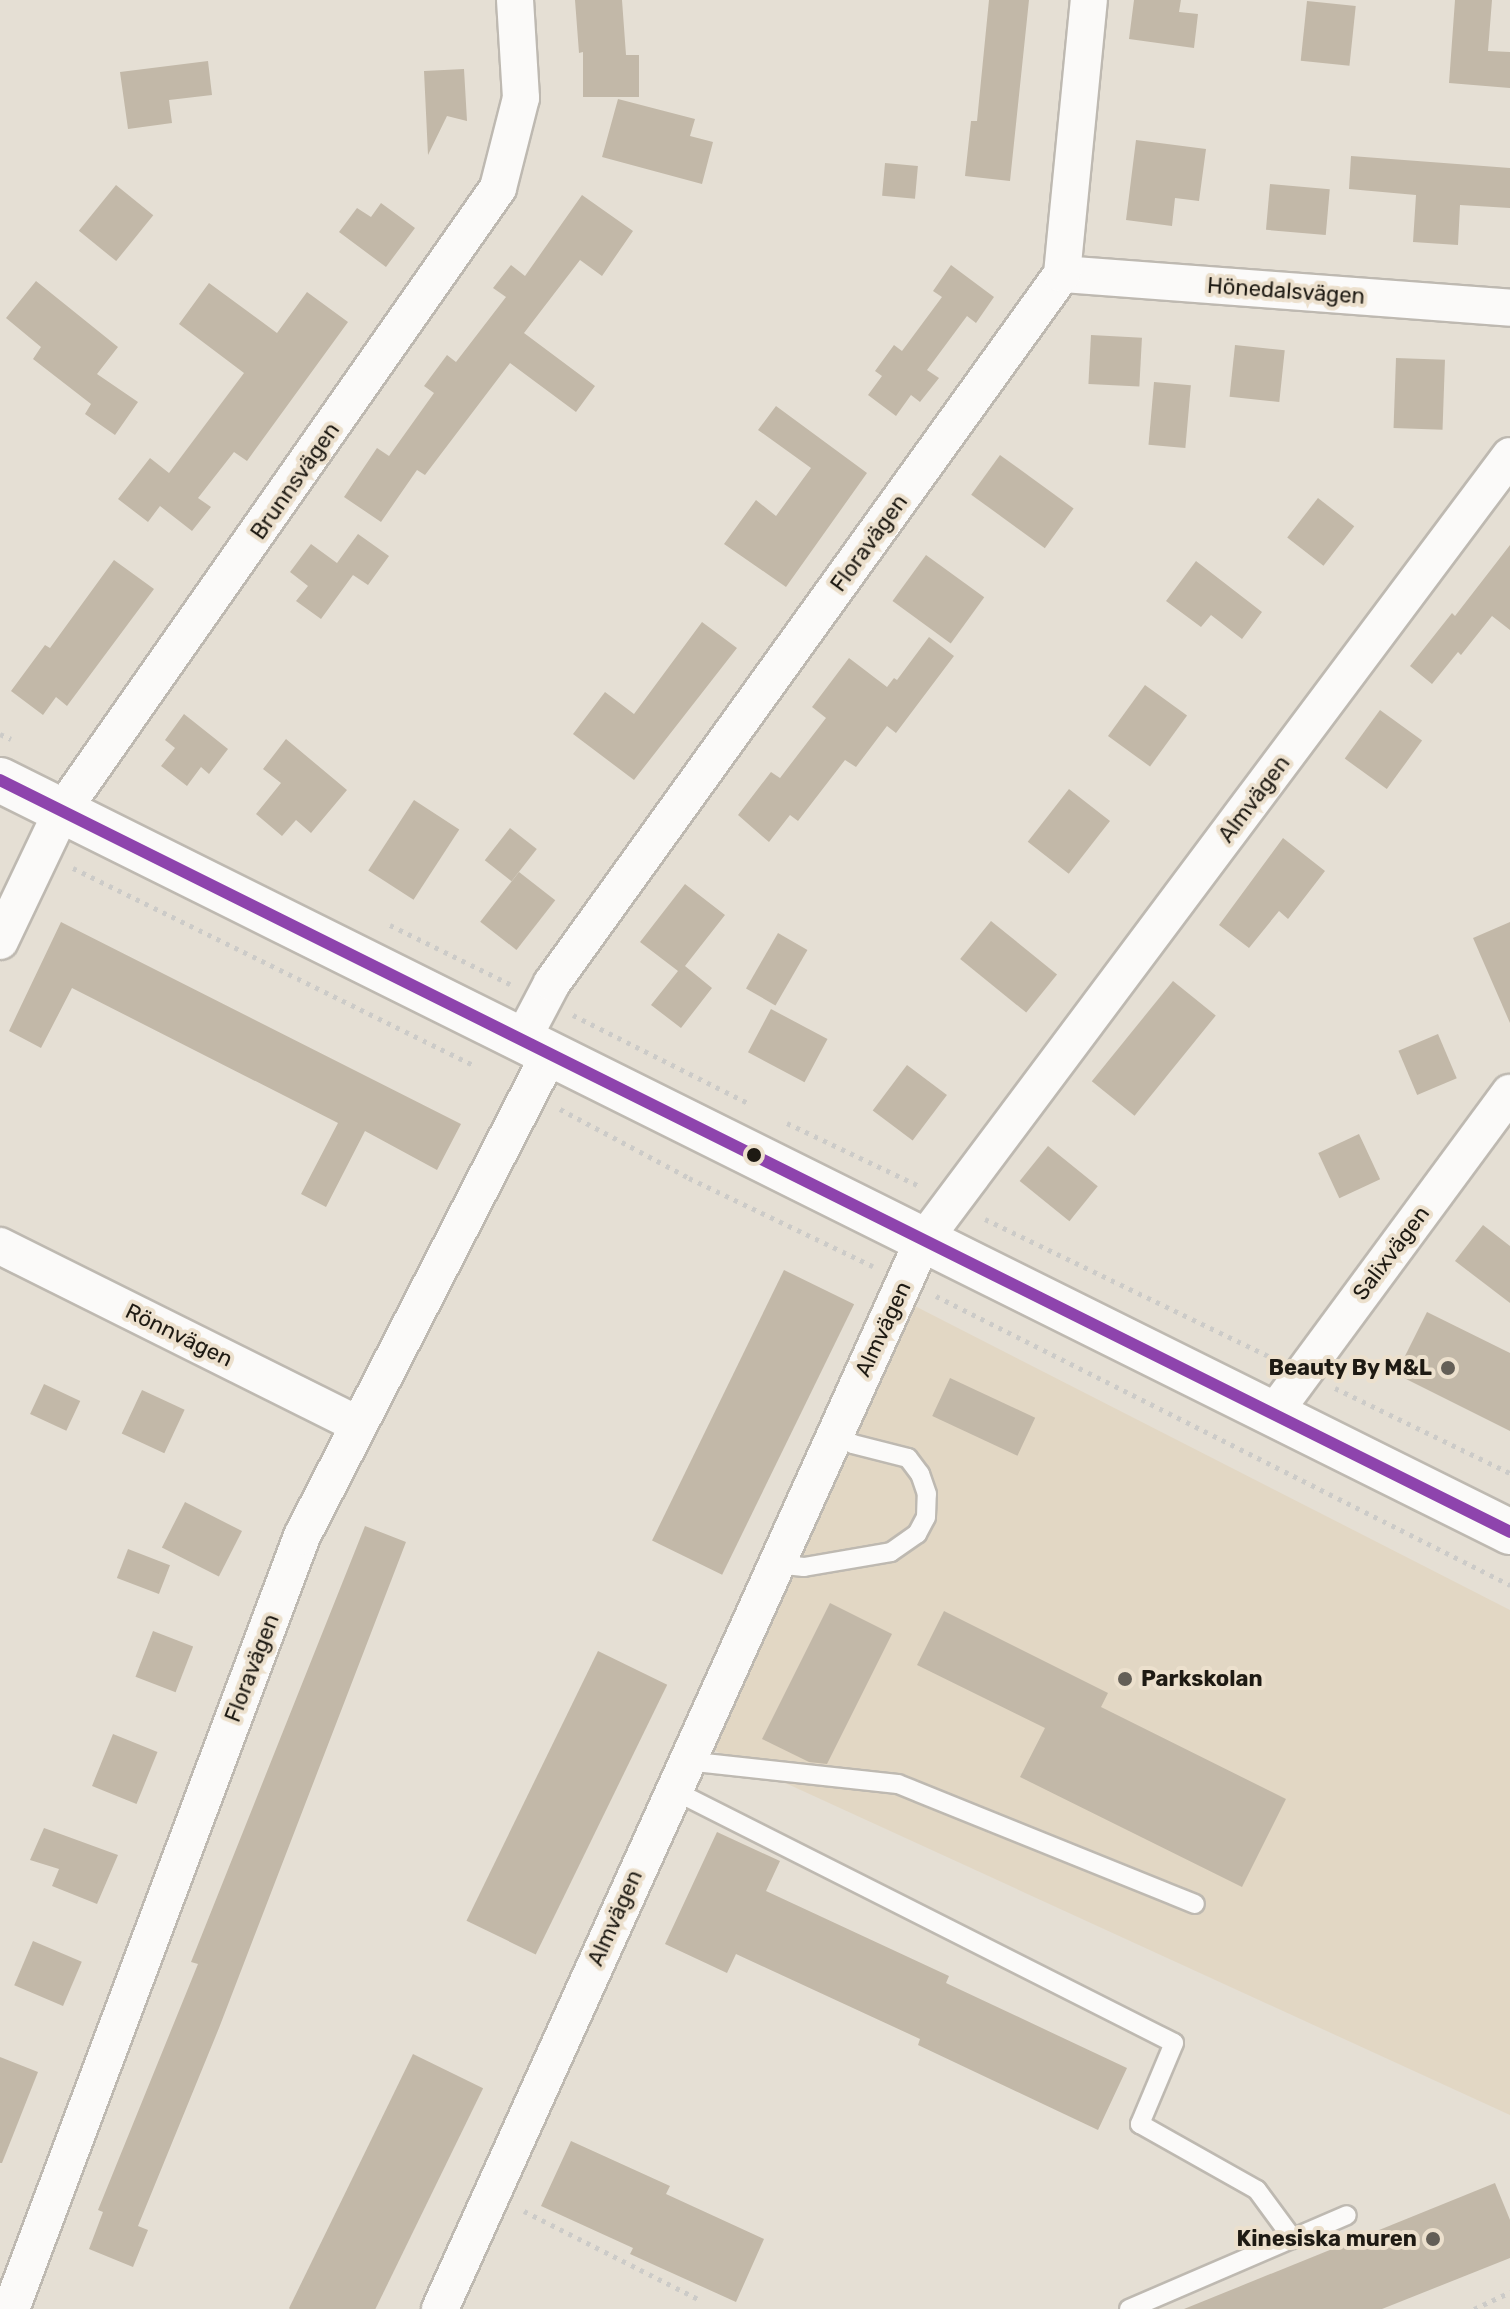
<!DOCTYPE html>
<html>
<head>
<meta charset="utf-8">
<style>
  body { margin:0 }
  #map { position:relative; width:1510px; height:2309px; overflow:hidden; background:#e5dfd4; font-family:Rubik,sans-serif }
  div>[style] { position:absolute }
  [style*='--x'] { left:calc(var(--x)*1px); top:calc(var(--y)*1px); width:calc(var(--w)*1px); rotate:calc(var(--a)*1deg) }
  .built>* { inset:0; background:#e2d7c4 }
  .building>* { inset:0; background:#c2b8a8; transform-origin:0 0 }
  .path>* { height:5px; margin-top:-2.5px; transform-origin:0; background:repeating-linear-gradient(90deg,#cccbc8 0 4px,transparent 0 10px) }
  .roads { filter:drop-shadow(2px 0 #beb9b1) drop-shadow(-2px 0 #beb9b1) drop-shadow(0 2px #beb9b1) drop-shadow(0 -2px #beb9b1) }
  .service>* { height:18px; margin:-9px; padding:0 9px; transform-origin:9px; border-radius:9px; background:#fbfaf9 }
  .minor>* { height:36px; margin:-18px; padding:0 18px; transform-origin:18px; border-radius:18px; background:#fbfaf9 }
  .tertiary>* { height:44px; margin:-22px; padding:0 22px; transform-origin:22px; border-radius:22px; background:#fbfaf9 }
  .bus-1>* { height:12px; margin:-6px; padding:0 6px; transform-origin:6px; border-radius:6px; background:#8e44ad }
  .dots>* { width:22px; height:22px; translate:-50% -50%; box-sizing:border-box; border:4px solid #ece0cd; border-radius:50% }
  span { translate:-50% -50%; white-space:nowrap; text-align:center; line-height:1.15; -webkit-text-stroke:8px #ece0cd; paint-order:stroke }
  .street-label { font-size:22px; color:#1e1a13 }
  .poi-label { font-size:22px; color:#1e1a13; font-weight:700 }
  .right { translate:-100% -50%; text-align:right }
  .left { translate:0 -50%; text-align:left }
</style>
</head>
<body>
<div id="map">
  <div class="built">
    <i style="clip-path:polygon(909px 1303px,1510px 1610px,1510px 2115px,709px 1748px)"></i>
  </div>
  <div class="building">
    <i style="clip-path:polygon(575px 0,622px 0,626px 55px,639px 55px,639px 97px,583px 97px,583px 52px,579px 53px)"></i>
    <i style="clip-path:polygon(989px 0,1029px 0,1010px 181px,965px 176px,971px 121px,977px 121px)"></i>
    <i style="clip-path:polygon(1134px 0,1181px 0,1179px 12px,1198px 14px,1194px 48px,1129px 39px)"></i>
    <i style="clip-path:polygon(1455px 0,1492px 0,1488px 51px,1510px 52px,1510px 88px,1449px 83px)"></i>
    <i style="left:1307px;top:1px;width:49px;height:60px;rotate:6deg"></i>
    <i style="clip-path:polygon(208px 61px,212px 95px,169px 100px,172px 123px,128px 129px,120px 72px)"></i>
    <i style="clip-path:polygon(464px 69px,467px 121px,447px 116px,428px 155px,424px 71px)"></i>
    <i style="clip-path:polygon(618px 99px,695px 119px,690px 136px,713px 142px,702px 184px,602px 157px)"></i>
    <i style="clip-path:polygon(1136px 140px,1206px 149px,1199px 201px,1175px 198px,1172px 226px,1126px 220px)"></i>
    <i style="clip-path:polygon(1351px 156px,1510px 168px,1510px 208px,1460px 205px,1458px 245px,1413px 242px,1416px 195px,1349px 189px)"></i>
    <i style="left:885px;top:163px;width:33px;height:33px;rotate:5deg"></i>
    <i style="left:1270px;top:184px;width:60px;height:46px;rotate:5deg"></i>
    <i style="left:116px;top:185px;width:48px;height:59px;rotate:39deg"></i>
    <i style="clip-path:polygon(582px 195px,633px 231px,602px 276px,580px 260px,524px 333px,595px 386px,576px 412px,510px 363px,425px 475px,417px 470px,381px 522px,344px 497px,377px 448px,389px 456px,434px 393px,424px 386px,447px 355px,456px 362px,506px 297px,493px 288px,511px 265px,525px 276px)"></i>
    <i style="clip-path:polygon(381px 203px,415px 228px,386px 267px,339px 232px,357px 208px,371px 217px)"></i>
    <i style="clip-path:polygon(951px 265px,994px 297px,976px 323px,967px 316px,927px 370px,939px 378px,920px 402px,911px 395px,896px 416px,868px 395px,882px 376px,875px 371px,894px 345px,902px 351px,942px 297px,933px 291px)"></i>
    <i style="clip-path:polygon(36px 281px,118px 347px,97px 374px,138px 402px,115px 435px,85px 414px,91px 404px,33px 359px,41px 347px,6px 318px)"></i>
    <i style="clip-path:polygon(209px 283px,277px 333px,307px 292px,348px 322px,247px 461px,234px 452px,198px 498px,211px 507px,192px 531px,160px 506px,148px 522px,118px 499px,150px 458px,169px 473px,244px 373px,179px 324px)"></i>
    <i style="left:1091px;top:335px;width:51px;height:49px;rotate:3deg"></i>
    <i style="left:1235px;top:345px;width:50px;height:52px;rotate:6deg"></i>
    <i style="left:1396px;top:358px;width:49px;height:70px;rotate:2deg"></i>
    <i style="left:1154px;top:382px;width:37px;height:63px;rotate:5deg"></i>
    <i style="clip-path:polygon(776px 406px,867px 473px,786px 587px,724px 544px,756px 500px,776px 516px,811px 468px,758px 430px)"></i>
    <i style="left:1000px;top:455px;width:91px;height:49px;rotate:36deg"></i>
    <i style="left:1318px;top:498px;width:46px;height:50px;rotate:38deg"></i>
    <i style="clip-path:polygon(358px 534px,389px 556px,368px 585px,350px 573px,353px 575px,321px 619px,296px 601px,308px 586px,290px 572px,311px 544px,337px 563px)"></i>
    <i style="clip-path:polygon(1510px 545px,1510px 630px,1492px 616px,1461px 655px,1458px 652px,1432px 684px,1410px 666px,1452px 613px,1455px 616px)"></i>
    <i style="left:926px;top:555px;width:72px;height:57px;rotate:36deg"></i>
    <i style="clip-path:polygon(114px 560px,154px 589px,67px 706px,56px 697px,43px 715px,11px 691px,45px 645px,50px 648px)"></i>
    <i style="clip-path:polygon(1196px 561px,1262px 612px,1242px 639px,1211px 615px,1201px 627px,1166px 601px)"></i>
    <i style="clip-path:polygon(702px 622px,737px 648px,634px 780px,573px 734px,605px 692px,634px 714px)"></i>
    <i style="clip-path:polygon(929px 637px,954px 656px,896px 733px,887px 726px,856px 767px,845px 760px,798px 821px,790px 815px,769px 842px,738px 815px,771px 772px,780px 778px,826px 718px,812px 707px,849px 658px,887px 687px,894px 678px,897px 680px)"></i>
    <i style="left:1145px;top:685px;width:52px;height:63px;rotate:36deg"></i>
    <i style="left:1380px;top:710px;width:52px;height:60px;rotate:36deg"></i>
    <i style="clip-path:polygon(184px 714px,228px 749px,209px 774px,201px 767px,187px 786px,161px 766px,175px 748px,165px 740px)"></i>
    <i style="clip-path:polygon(286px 739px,347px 790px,311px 833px,296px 820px,282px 836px,256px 814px,281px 783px,263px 769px)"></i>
    <i style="left:1069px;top:789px;width:52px;height:67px;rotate:38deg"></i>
    <i style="left:414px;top:800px;width:54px;height:84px;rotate:33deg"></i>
    <i style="left:510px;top:828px;width:34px;height:41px;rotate:38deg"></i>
    <i style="clip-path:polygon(1283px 838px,1325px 871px,1288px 919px,1279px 911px,1249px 948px,1219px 925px)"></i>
    <i style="left:519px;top:872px;width:46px;height:63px;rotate:38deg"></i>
    <i style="clip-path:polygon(685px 884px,725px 915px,685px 966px,712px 988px,681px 1028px,651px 1005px,678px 971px,640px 942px)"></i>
    <i style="left:991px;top:921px;width:85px;height:49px;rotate:39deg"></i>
    <i style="clip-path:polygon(61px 922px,461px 1124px,437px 1170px,365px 1131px,326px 1207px,301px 1194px,338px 1123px,72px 988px,41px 1048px,9px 1031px)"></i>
    <i style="clip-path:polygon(1510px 922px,1510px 1023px,1473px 938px)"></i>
    <i style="left:778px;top:933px;width:34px;height:64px;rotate:30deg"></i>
    <i style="left:1173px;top:981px;width:55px;height:129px;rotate:39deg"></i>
    <i style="left:771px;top:1009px;width:64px;height:49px;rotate:28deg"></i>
    <i style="left:1438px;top:1034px;width:48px;height:43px;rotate:67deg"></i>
    <i style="left:907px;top:1065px;width:50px;height:57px;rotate:37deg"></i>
    <i style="left:1359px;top:1134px;width:50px;height:45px;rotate:65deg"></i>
    <i style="left:1048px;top:1146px;width:64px;height:45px;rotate:39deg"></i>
    <i style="clip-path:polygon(1483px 1225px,1510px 1246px,1510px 1303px,1455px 1261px)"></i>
    <i style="left:784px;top:1270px;width:78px;height:301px;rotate:26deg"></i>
    <i style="clip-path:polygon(1427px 1312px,1510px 1353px,1510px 1431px,1396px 1374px)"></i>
    <i style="left:950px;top:1378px;width:94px;height:42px;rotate:25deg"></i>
    <i style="left:44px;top:1384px;width:40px;height:33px;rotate:25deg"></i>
    <i style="left:142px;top:1390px;width:47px;height:48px;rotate:25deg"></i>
    <i style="left:185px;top:1502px;width:64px;height:51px;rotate:27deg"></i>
    <i style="clip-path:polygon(365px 1526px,406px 1542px,219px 2028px,138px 2226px,148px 2230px,133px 2267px,89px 2249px,103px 2212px,98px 2210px,198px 1964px,191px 1962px)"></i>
    <i style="left:128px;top:1549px;width:45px;height:31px;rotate:21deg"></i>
    <i style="clip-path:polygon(830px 1603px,892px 1634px,827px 1764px,809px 1762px,762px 1739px)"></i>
    <i style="clip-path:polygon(944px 1611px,1108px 1693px,1101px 1707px,1286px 1799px,1242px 1887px,1020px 1777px,1045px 1728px,917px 1665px)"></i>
    <i style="left:153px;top:1631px;width:43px;height:49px;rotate:21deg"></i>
    <i style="left:598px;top:1651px;width:77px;height:300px;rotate:26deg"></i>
    <i style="left:113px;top:1734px;width:48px;height:56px;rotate:22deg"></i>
    <i style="clip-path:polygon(44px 1828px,118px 1855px,97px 1904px,52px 1886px,59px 1869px,30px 1860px)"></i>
    <i style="clip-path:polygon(717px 1832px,780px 1861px,766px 1891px,949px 1976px,946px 1983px,1127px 2068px,1098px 2130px,918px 2045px,920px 2039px,736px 1954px,727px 1973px,665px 1944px)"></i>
    <i style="left:33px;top:1941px;width:53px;height:48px;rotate:23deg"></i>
    <i style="left:413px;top:2054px;width:78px;height:283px;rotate:26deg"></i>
    <i style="clip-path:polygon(0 2057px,38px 2072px,2px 2163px,0 2163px)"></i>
    <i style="clip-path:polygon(571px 2141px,670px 2186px,666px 2194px,764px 2239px,736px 2302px,630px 2254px,633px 2248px,541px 2206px)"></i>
    <i style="clip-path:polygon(1495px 2183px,1510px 2220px,1510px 2258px,1382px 2309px,1184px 2309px)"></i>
  </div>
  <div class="path">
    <i style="--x:0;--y:734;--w:12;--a:24"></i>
    <i style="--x:73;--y:868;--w:446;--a:26.2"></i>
    <i style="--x:390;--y:925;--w:134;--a:26.2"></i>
    <i style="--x:573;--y:1015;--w:198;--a:26.7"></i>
    <i style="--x:560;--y:1109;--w:146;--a:28.1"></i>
    <i style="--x:689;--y:1178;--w:204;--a:25.6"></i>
    <i style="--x:787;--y:1123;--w:146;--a:25.5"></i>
    <i style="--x:985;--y:1219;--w:319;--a:25.8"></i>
    <i style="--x:936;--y:1296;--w:643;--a:26.72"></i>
    <i style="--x:1335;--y:1388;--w:195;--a:25.9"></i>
    <i style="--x:524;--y:2211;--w:195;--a:26.8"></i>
    <i style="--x:1474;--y:2309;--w:40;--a:-25"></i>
  </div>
  <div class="roads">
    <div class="service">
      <i style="--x:776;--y:1564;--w:28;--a:6"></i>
      <i style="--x:804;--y:1567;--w:88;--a:-9.8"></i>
      <i style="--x:891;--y:1552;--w:32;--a:-35"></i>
      <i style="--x:917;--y:1534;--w:19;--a:-62"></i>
      <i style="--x:926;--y:1517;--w:23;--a:-88"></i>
      <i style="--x:927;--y:1494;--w:21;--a:-109"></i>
      <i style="--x:920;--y:1474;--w:20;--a:-127"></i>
      <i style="--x:908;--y:1458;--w:57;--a:-165.7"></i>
      <i style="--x:853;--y:1444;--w:20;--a:-153"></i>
      <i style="--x:686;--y:1761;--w:213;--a:6.2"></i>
      <i style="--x:898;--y:1784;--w:320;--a:22"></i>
      <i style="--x:673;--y:1790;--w:561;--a:26.79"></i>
      <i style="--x:1174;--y:2043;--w:88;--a:112.8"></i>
      <i style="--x:1140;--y:2124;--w:134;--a:29.4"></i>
      <i style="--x:1257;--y:2190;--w:61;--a:53.7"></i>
      <i style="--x:1129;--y:2309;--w:237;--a:-23.3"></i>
    </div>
    <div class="minor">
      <i style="--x:1062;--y:274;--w:449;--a:4.3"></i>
      <i style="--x:0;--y:941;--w:144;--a:-64.5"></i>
      <i style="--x:62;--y:811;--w:760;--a:-55.01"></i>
      <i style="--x:498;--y:188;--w:93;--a:-75.7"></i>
      <i style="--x:521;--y:98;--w:98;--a:-93.5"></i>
      <i style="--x:522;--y:1040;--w:64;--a:-62.2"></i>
      <i style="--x:552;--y:983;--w:873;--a:-54.27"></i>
      <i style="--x:1062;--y:274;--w:275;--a:-84.4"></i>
      <i style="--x:0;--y:1246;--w:399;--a:26.5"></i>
      <i style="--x:1273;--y:1414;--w:399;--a:-53.6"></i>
      <i style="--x:11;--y:2309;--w:826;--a:-69.37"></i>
      <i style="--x:302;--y:1536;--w:543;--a:-62.82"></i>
      <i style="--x:440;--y:2309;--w:1172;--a:-65.67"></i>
      <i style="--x:923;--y:1241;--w:980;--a:-53.21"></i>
    </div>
    <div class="tertiary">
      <i style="--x:0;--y:780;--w:1687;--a:26.47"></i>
    </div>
  </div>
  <div class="bus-1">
    <i style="--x:0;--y:780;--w:1687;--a:26.47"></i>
  </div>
  <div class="dots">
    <i style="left:754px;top:1155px;background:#1e1a13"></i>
    <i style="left:1448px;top:1368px;background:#645f57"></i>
    <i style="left:1125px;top:1679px;background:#645f57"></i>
    <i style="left:1433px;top:2239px;background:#645f57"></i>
  </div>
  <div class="street-label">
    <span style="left:1286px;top:291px;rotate:4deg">Hönedalsvägen</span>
    <span style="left:295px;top:481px;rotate:-55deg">Brunnsvägen</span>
    <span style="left:869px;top:543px;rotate:-54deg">Floravägen</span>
    <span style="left:1254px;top:799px;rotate:-53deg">Almvägen</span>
    <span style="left:1391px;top:1253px;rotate:-53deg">Salixvägen</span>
    <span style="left:883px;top:1329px;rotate:-65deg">Almvägen</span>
    <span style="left:179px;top:1335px;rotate:26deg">Rönnvägen</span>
    <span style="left:252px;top:1668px;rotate:-69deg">Floravägen</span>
    <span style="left:615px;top:1918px;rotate:-66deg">Almvägen</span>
  </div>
  <div class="poi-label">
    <span class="right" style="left:1432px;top:1368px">Beauty By M&amp;L</span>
    <span class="left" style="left:1141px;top:1679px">Parkskolan</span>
    <span class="right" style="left:1417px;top:2239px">Kinesiska muren</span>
  </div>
</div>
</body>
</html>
